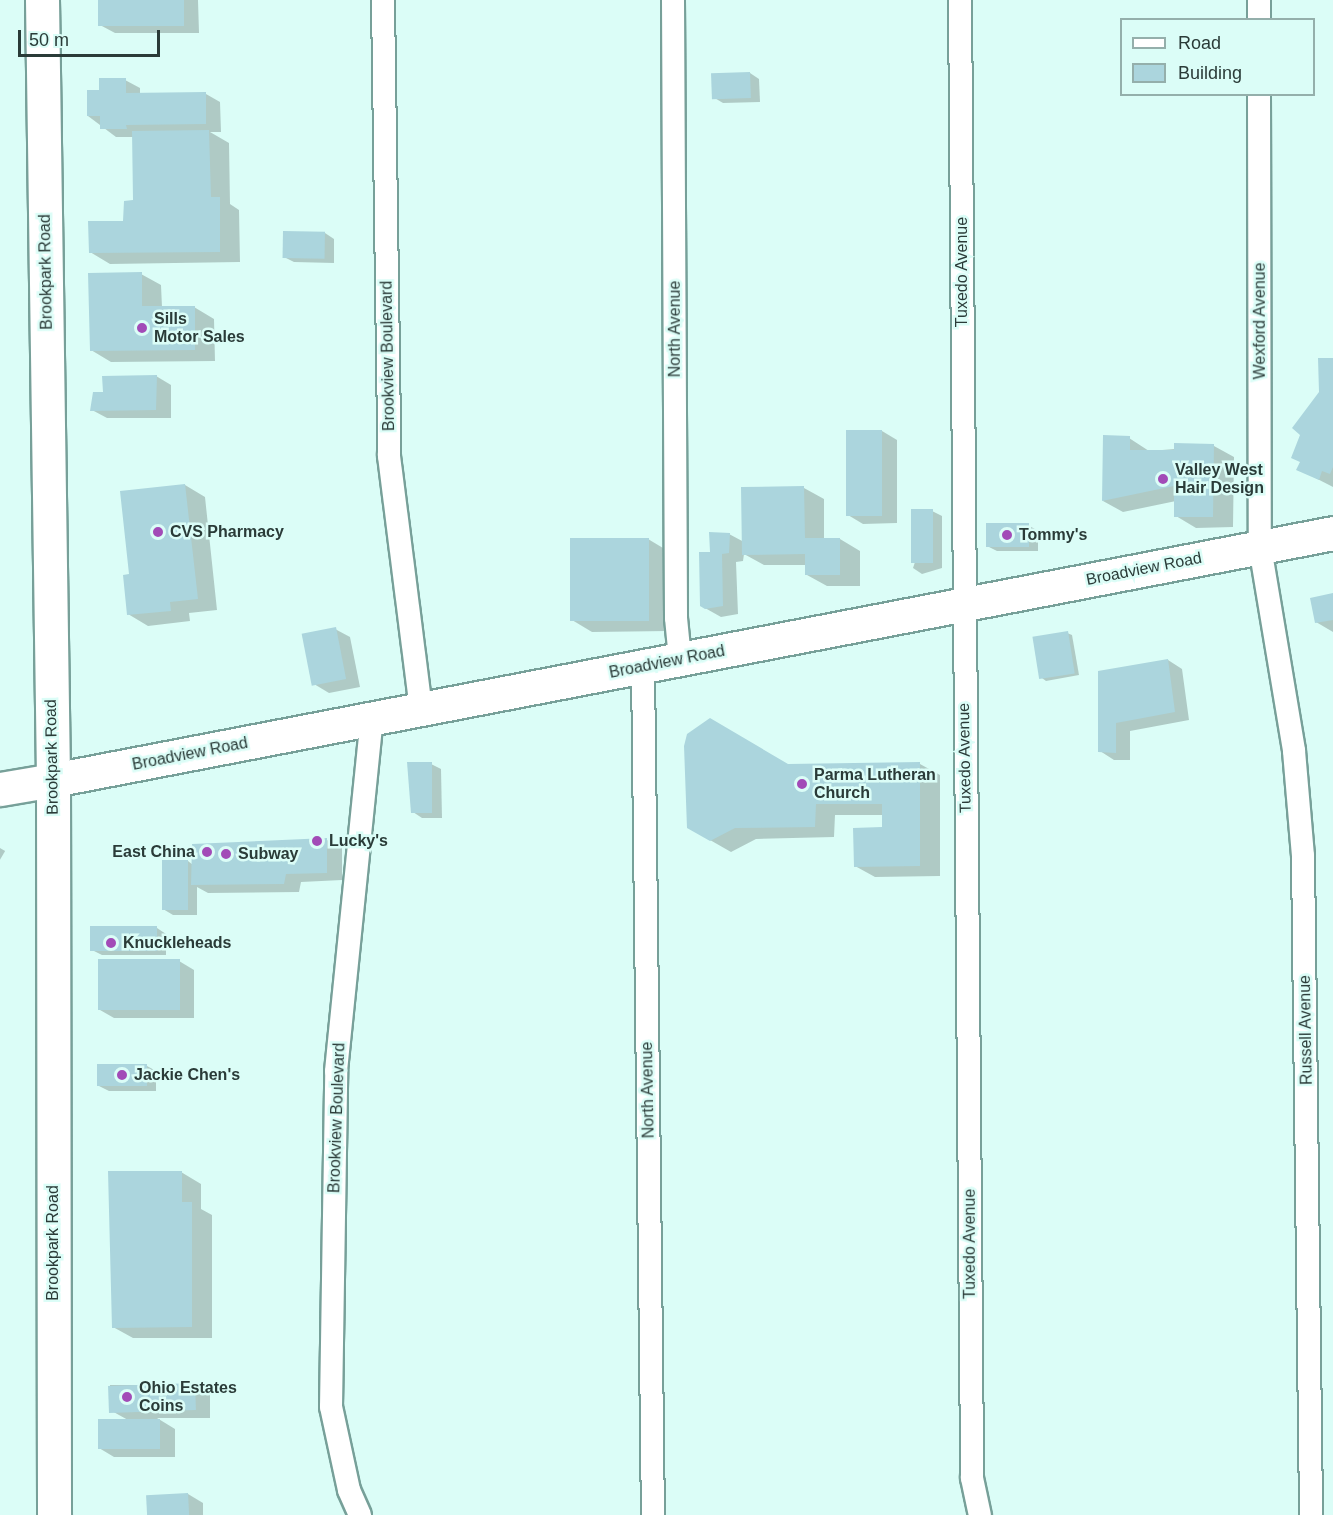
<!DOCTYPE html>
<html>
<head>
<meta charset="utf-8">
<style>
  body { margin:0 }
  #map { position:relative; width:1333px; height:1515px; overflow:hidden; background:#dbfdf7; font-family:Helvetica,sans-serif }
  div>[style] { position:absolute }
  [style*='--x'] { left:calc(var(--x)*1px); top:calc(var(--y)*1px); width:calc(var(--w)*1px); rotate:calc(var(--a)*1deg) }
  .shadow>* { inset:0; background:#0003; transform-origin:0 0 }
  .building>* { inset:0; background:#abd5dd; transform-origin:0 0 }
  .roads { filter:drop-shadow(2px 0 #77a099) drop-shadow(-2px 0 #77a099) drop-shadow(0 2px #77a099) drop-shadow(0 -2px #77a099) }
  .minor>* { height:22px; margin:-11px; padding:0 11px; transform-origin:11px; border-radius:11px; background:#fff }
  .secondary>* { height:33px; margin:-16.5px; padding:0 16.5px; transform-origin:16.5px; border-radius:16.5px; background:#fff }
  .primary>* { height:33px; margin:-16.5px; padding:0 16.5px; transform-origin:16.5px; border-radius:16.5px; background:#fff }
  .dots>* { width:16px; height:16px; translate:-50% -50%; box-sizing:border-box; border:3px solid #dbfdf7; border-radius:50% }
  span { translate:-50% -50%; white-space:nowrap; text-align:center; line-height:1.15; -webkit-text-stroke:5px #dbfdf7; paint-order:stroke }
  .street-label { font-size:16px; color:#2a3b38 }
  .poi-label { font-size:16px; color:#2a3b38; font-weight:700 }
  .left { translate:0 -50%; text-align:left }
  .right { translate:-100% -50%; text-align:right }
  .legend { position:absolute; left:1120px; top:18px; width:195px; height:78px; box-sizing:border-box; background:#dbfdf7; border:2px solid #94afab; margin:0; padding:8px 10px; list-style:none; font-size:18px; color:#2a3b38 }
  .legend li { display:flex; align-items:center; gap:12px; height:30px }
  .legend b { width:30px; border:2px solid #94afab }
  .scale { position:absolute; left:18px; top:30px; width:142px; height:27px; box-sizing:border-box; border:3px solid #2a3b38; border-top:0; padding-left:8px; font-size:18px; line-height:21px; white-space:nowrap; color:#2a3b38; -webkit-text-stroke:4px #dbfdf7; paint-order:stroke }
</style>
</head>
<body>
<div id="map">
  <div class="shadow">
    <i style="clip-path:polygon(99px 0,198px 0,199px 33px,115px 33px,100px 25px)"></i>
    <i style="clip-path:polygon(750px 73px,759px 79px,760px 102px,723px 103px,713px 97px)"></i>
    <i style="clip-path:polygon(125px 80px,140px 88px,140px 94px,206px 94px,220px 102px,221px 132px,210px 132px,229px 143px,230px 204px,239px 210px,240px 262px,110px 264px,90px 252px,125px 222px,134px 202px,133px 137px,116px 137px,88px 116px,100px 92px)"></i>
    <i style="clip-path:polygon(325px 233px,334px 239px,334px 263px,294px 262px,284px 257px)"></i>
    <i style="clip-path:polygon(141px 274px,161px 285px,162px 307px,194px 307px,214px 319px,215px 361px,111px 362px,91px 350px)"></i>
    <i style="clip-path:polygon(1333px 359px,1333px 487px,1298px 469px)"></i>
    <i style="clip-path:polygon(156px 376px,171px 385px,171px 418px,107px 418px,92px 410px,104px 394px)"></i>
    <i style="clip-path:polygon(882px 431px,897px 440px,897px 523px,863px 524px,848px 515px)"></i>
    <i style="clip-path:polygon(1129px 438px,1149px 451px,1214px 446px,1234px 457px,1233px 527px,1196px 528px,1176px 516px,1176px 501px,1123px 512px,1103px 501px)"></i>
    <i style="clip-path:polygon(185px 485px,205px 497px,217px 610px,189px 613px,190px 621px,148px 626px,128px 614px,131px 575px)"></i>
    <i style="clip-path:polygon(804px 488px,824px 499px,824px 539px,840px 539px,860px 551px,860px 586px,827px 586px,807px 575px,807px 565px,764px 565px,744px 554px,743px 561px,736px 562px,738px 614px,721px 617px,705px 608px,711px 553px,729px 534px,744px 542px)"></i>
    <i style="clip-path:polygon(932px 511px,942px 516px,942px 568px,922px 574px,913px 568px)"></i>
    <i style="clip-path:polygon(1028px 525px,1038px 531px,1038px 551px,997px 551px,987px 546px)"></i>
    <i style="clip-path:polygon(648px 539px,668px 551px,669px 631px,592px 632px,572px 620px)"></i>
    <i style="clip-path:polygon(1333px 595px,1333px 632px,1316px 622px)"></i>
    <i style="clip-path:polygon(335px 629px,350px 637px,360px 687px,329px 693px,314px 684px)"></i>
    <i style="clip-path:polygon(1067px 633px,1072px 635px,1079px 675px,1046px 681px,1042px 678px)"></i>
    <i style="clip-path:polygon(1168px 660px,1182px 669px,1189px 720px,1130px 731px,1130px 760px,1114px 760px,1100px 751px,1099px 672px)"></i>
    <i style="clip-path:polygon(686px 746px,788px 765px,920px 764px,940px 775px,940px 876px,875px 877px,855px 866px,883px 828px,883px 815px,835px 815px,834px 837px,756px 839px,731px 852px,689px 828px)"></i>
    <i style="clip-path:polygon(431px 764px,441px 769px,442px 818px,422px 818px,413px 812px)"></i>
    <i style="clip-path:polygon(327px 840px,342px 848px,342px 880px,301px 882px,299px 892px,208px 893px,197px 887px,197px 915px,173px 915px,163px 909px,188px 861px,193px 865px)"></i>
    <i style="left:0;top:848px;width:6px;height:24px;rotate:31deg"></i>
    <i style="clip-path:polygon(157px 928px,166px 934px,166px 955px,102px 955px,92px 950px)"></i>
    <i style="clip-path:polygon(179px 961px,194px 970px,194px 1018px,114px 1018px,100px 1010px)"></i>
    <i style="clip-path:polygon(147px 1066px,156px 1071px,156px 1091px,109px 1091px,99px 1086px)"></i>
    <i style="clip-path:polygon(181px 1172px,201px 1184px,201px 1209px,212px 1215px,212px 1338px,133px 1338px,113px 1327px)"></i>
    <i style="clip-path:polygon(110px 1385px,195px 1385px,210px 1393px,210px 1418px,157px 1418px,175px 1429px,175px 1457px,114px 1457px,99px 1448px,128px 1420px,110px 1410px)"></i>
    <i style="clip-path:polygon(188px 1494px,203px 1503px,203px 1515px,148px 1515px)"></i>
  </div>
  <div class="building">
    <i style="left:98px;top:0;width:86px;height:26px"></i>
    <i style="left:750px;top:72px;width:26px;height:39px;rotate:88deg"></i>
    <i style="clip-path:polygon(99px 78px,126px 78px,126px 93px,206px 92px,206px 124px,126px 125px,127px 129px,100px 129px,100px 116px,87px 116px,87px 90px,99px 90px)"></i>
    <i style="clip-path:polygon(209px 130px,211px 197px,220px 197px,220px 252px,89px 253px,88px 221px,123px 221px,124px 201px,133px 200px,132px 131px)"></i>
    <i style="left:283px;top:231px;width:42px;height:27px;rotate:1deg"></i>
    <i style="clip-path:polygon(142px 272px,142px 306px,195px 306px,195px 350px,90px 351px,88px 273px)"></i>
    <i style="clip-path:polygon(1318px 358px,1333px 358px,1333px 467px,1330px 474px,1322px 471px,1319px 480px,1296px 470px,1300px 462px,1291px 458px,1300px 435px,1292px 428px,1319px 392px)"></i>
    <i style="clip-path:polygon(157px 375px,156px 410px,90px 411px,93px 392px,103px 392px,102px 376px)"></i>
    <i style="left:846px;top:430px;width:36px;height:86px"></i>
    <i style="clip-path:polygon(1103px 435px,1130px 436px,1130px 450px,1174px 450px,1174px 443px,1214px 444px,1213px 517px,1174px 517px,1174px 486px,1102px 501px)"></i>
    <i style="clip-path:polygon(185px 484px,198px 599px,170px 602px,171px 611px,127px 615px,123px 575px,129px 574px,120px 491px)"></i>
    <i style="clip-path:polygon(804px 486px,805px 538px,840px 538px,840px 575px,805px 575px,805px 554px,742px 555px,741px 487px)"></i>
    <i style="left:933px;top:509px;width:54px;height:22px;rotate:90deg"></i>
    <i style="left:986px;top:523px;width:43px;height:24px"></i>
    <i style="clip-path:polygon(709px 532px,730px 533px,729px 553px,722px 554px,723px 606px,705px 609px,700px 606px,699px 552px,710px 552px)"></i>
    <i style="left:570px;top:538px;width:79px;height:83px"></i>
    <i style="clip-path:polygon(1333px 593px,1333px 620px,1315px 623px,1310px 598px)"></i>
    <i style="left:336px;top:627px;width:53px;height:35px;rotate:79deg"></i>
    <i style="left:1068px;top:631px;width:43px;height:36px;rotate:81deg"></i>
    <i style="clip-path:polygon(1168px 659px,1175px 712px,1116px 723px,1116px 753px,1098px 752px,1098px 671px)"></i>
    <i style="clip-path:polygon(710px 718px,788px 764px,920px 762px,920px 866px,854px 867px,853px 828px,882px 827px,882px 804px,816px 804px,815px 827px,735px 828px,710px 841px,687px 828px,684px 746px,687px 734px)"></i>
    <i style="clip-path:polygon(407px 762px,432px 762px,432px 813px,411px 813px)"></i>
    <i style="clip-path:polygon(327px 838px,327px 873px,286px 874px,284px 884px,191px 885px,192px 844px)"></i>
    <i style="left:162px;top:860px;width:26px;height:50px"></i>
    <i style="left:157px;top:926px;width:25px;height:67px;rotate:90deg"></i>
    <i style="left:98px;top:959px;width:82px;height:51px"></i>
    <i style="left:147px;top:1064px;width:22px;height:50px;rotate:90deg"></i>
    <i style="clip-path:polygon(108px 1171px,182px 1171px,182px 1202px,192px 1202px,192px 1327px,112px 1328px)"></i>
    <i style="left:195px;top:1383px;width:27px;height:87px;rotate:88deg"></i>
    <i style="left:98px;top:1419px;width:62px;height:30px"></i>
    <i style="left:188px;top:1493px;width:22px;height:42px;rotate:87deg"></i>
  </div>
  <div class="roads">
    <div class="minor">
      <i style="--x:383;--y:0;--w:456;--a:89.2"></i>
      <i style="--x:389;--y:456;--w:256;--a:82.8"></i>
      <i style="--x:673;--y:0;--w:618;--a:89.72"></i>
      <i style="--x:676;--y:618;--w:41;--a:84.4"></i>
      <i style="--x:960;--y:0;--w:1478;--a:89.53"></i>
      <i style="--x:972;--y:1478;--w:38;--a:78"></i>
      <i style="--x:1259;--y:0;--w:20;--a:90"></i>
      <i style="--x:1259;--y:94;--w:453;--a:89.9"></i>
      <i style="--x:1260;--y:547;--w:207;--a:80.5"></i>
      <i style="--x:1294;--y:751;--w:105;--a:85.1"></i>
      <i style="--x:1303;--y:856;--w:659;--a:89.3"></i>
      <i style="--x:643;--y:666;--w:849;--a:89.33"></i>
      <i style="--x:360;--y:1515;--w:27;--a:-114"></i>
      <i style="--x:349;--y:1490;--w:85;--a:-102.2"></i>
      <i style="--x:331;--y:1407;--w:336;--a:-89.1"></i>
      <i style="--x:336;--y:1071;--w:354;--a:-84.2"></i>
    </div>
    <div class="secondary">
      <i style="--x:0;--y:789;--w:54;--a:-9.6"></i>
    </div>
    <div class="primary">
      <i style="--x:42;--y:0;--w:780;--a:89.19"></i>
      <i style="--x:53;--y:780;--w:735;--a:89.92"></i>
      <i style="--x:53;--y:780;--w:1304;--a:-10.92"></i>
    </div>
  </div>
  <div class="dots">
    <i style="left:142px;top:328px;background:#a24bb7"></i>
    <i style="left:1163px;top:479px;background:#a24bb7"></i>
    <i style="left:158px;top:532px;background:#a24bb7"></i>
    <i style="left:1007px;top:535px;background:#a24bb7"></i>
    <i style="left:802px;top:784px;background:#a24bb7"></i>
    <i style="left:317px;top:841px;background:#a24bb7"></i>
    <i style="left:207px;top:852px;background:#a24bb7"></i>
    <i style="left:226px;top:854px;background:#a24bb7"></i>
    <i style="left:111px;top:943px;background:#a24bb7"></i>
    <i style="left:122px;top:1075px;background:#a24bb7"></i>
    <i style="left:127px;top:1397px;background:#a24bb7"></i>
  </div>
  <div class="street-label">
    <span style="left:46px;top:272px;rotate:-91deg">Brookpark Road</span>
    <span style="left:962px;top:272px;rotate:-90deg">Tuxedo Avenue</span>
    <span style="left:1260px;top:321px;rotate:-90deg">Wexford Avenue</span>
    <span style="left:675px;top:329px;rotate:-90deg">North Avenue</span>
    <span style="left:388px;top:356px;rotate:-91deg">Brookview Boulevard</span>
    <span style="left:1144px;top:569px;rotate:-11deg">Broadview Road</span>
    <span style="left:667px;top:662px;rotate:-11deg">Broadview Road</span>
    <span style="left:190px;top:754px;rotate:-11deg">Broadview Road</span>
    <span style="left:52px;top:757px;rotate:-91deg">Brookpark Road</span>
    <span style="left:965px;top:758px;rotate:-91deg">Tuxedo Avenue</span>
    <span style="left:1306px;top:1030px;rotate:-91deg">Russell Avenue</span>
    <span style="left:648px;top:1090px;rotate:-91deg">North Avenue</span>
    <span style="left:337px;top:1118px;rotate:-88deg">Brookview Boulevard</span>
    <span style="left:53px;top:1243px;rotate:-90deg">Brookpark Road</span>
    <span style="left:970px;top:1244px;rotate:-90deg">Tuxedo Avenue</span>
  </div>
  <div class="poi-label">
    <span class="left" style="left:154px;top:328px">Sills<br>Motor Sales</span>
    <span class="left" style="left:1175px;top:479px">Valley West<br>Hair Design</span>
    <span class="left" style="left:170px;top:532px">CVS Pharmacy</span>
    <span class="left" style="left:1019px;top:535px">Tommy's</span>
    <span class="left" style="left:814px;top:784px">Parma Lutheran<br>Church</span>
    <span class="left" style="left:329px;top:841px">Lucky's</span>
    <span class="right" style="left:195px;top:852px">East China</span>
    <span class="left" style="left:238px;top:854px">Subway</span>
    <span class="left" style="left:123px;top:943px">Knuckleheads</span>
    <span class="left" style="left:134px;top:1075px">Jackie Chen's</span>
    <span class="left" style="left:139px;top:1397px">Ohio Estates<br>Coins</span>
  </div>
  <ul class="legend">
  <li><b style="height:8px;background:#fff"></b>Road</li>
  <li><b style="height:16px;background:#abd5dd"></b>Building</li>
  </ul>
  <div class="scale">50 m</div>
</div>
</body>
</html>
